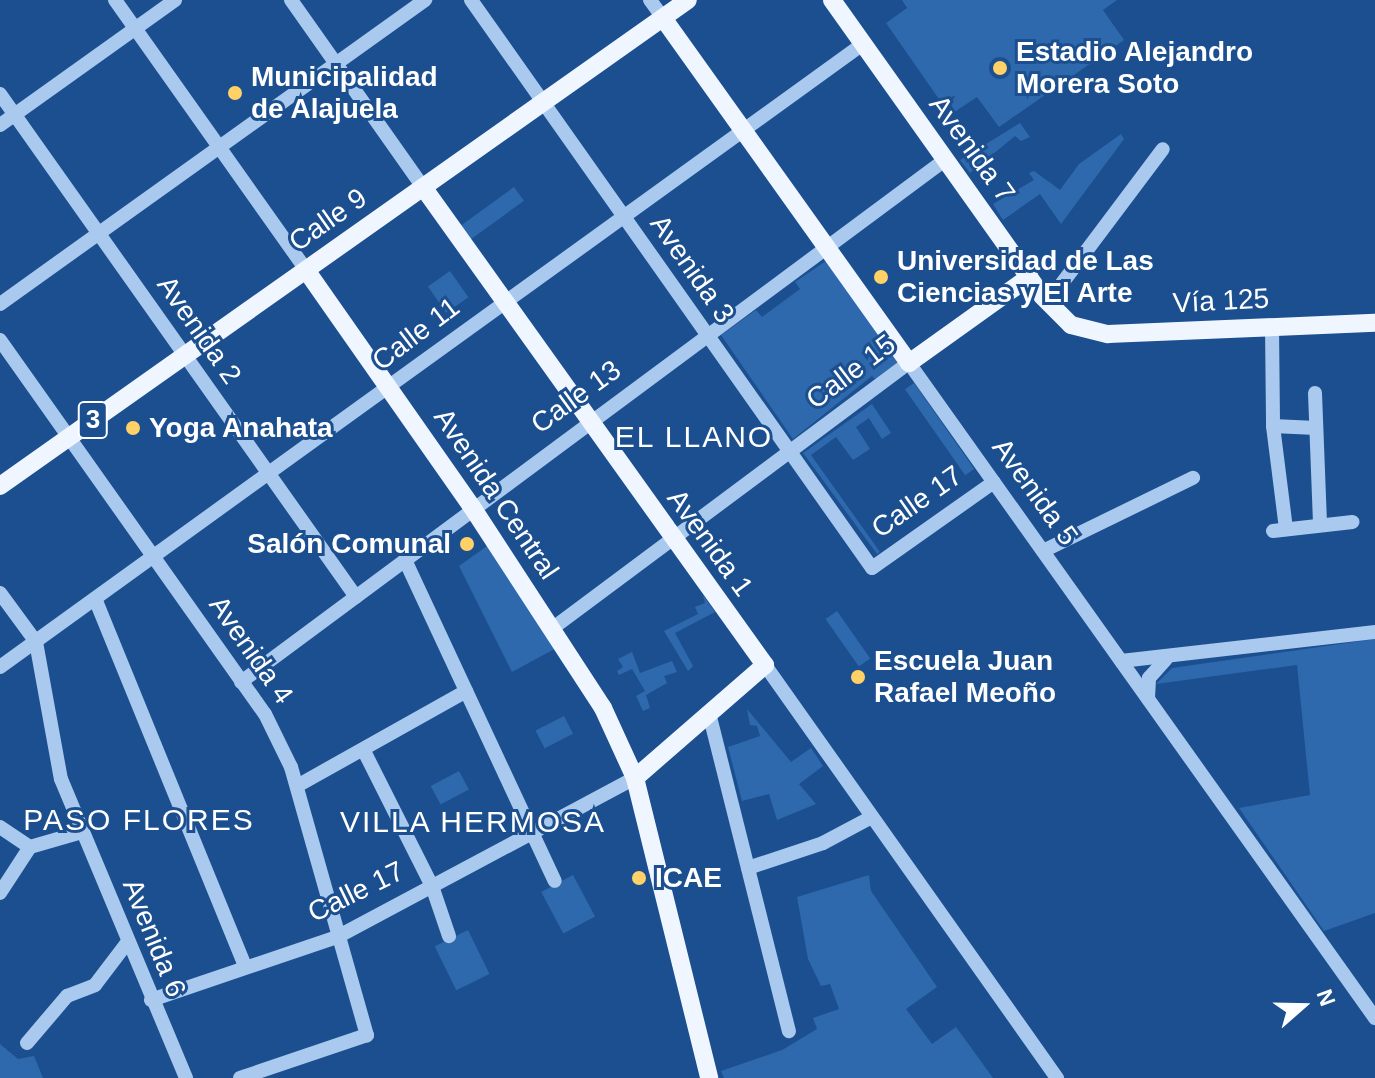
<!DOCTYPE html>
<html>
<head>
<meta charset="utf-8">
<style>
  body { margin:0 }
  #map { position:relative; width:1375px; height:1078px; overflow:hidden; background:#1b4f8f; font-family:Helvetica,sans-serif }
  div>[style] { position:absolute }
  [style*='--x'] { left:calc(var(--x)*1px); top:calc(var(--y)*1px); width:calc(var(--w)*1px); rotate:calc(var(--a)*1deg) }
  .green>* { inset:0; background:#2e69ad; transform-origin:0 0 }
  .minor>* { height:14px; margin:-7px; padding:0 7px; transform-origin:7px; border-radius:7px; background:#a9c9ee }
  .major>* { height:18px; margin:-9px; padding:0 9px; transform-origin:9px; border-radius:9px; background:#f0f6ff }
  .dots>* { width:22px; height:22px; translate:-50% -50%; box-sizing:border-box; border:4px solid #1b4f8f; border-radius:50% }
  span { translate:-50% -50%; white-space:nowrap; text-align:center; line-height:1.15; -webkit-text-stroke:6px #1b4f8f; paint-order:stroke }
  .shield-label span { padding:2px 6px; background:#1b4f8f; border:2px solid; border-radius:6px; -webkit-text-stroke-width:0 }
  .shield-label { font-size:26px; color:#fff; font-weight:700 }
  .poi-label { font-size:28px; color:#fff; font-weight:700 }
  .left { translate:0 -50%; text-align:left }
  .right { translate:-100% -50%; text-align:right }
  .street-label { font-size:28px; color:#fff }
  .neighbourhood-label { font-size:30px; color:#fff; letter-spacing:2px }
  .north { position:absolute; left:1263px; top:966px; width:80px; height:80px; -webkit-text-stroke:6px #1b4f8f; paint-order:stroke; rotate:70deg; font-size:22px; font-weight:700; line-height:32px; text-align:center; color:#fff }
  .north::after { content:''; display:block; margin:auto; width:28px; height:36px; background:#fff; clip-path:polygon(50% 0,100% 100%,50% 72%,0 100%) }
</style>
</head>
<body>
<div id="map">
  <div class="green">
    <i style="clip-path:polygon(902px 0,1117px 0,1103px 10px,1124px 40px,999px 127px,977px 97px,950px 115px,886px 23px,907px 8px)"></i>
    <i style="clip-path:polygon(1020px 123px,1030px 137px,1021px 141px,1015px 136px,970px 173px,960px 160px)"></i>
    <i style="clip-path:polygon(1121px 134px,1124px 139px,1061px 224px,1040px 194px,1003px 220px,993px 204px,1034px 180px,1029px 173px,1034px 171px,1060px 190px,1079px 164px)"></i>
    <i style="left:514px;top:187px;width:17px;height:66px;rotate:54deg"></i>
    <i style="clip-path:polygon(826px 261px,900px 361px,875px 379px,872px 376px,793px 439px,721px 335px,756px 310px,762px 317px,800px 289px,795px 282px)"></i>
    <i style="left:450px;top:271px;width:32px;height:27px;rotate:55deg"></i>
    <i style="left:914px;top:383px;width:105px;height:11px;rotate:55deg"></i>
    <i style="clip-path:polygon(872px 404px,891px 433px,882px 439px,869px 418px,856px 427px,870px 449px,853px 460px,836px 437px,811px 455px,880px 552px,877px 554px,803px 453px)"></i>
    <i style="clip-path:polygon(490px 544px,560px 646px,512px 672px,459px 566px)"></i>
    <i style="clip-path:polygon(703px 595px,715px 612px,675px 633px,693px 666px,688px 671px,664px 631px,698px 614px,695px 607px,705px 603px)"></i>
    <i style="left:837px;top:611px;width:58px;height:14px;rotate:55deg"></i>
    <i style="clip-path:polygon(1375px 639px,1375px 913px,1324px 931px,1239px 808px,1310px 795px,1297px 665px,1156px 684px,1172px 668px)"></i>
    <i style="clip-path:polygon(632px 652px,640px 673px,672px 661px,677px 672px,664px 676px,667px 683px,646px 695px,650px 708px,643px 711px,636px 696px,645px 691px,632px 669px,619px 675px,617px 671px,623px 667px,618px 659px)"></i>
    <i style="clip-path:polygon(747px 709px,791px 762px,811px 748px,823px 766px,799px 784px,816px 804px,777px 820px,769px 794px,742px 801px,728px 747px,760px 736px,757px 726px,750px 725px)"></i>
    <i style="left:564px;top:716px;width:20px;height:32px;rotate:63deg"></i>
    <i style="left:459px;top:771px;width:21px;height:32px;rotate:62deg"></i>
    <i style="left:573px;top:875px;width:47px;height:36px;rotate:62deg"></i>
    <i style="clip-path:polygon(869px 875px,871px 891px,937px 987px,906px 1009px,932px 1044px,956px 1027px,993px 1078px,724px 1078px,721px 1071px,782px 1050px,817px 1029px,813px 1018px,839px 1009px,830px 984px,821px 986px,808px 959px,797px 897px)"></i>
    <i style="left:468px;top:930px;width:49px;height:37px;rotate:64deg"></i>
    <i style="clip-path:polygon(0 1044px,18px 1059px,34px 1056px,43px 1078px,0 1078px)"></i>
  </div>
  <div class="minor">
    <i style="--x:115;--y:0;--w:331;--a:54.7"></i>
    <i style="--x:291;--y:0;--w:229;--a:54.8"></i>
    <i style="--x:471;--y:0;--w:695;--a:54.78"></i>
    <i style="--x:872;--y:568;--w:149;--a:-35.2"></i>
    <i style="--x:650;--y:0;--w:22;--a:54"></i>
    <i style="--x:0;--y:94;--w:616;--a:54.71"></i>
    <i style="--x:0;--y:125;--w:215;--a:-35.5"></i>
    <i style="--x:1048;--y:302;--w:191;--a:-53.1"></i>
    <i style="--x:0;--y:304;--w:523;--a:-35.58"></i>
    <i style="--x:1272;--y:326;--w:100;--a:89.4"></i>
    <i style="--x:1273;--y:426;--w:104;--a:82.8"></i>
    <i style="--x:0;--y:340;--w:458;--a:54.7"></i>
    <i style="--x:265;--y:714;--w:59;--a:63.9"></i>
    <i style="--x:291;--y:767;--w:279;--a:74.2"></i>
    <i style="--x:367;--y:1035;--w:134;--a:161.3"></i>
    <i style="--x:1315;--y:393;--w:132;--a:87.8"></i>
    <i style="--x:1273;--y:426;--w:43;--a:2.7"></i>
    <i style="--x:1273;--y:531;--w:80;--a:-6.5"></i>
    <i style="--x:1043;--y:551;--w:167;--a:-26"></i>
    <i style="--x:405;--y:560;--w:354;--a:65"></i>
    <i style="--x:0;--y:593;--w:61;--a:53.7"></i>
    <i style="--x:36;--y:642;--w:139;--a:79.7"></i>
    <i style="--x:61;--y:779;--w:324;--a:67.3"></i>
    <i style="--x:96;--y:601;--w:395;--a:67.8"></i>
    <i style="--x:553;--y:628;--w:444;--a:-36.7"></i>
    <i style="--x:909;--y:363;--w:804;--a:54.57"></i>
    <i style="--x:1121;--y:661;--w:256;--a:-6.5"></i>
    <i style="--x:765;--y:665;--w:506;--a:54.74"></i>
    <i style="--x:0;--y:667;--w:1064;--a:-35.83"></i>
    <i style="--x:241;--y:682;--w:876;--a:-36.56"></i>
    <i style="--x:1148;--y:698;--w:20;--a:-87"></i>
    <i style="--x:1149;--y:678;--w:25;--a:-48"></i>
    <i style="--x:710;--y:717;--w:324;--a:75.9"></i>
    <i style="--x:364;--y:751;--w:151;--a:63.3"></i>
    <i style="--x:432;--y:886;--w:53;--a:71.2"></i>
    <i style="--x:297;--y:786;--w:194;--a:-29.3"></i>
    <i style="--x:0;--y:827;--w:36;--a:34"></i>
    <i style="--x:748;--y:868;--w:79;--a:-18.4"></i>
    <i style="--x:823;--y:843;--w:55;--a:-28"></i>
    <i style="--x:0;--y:893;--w:55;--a:-56.9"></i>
    <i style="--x:30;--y:847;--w:54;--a:-16.1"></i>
    <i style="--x:151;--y:1000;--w:196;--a:-18.7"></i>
    <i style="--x:337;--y:937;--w:338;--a:-28.1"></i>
    <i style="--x:27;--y:1043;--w:62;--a:-49.6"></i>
    <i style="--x:67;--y:996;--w:30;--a:-21"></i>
    <i style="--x:95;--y:985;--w:53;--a:-52.7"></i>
  </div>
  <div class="major">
    <i style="--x:832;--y:0;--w:363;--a:54.6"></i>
    <i style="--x:1042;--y:296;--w:41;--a:45"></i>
    <i style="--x:1071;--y:325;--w:38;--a:14"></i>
    <i style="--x:1108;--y:334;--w:267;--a:-2.4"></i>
    <i style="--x:663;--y:18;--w:424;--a:54.5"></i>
    <i style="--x:909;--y:363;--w:148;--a:-35.6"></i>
    <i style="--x:423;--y:187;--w:588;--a:54.42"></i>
    <i style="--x:765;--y:665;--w:172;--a:139"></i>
    <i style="--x:306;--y:270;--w:289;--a:55"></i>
    <i style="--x:472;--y:507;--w:240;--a:56.9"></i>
    <i style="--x:603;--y:708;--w:77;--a:65.4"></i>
    <i style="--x:635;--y:778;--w:309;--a:76.1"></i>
    <i style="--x:0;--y:486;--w:842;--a:-35.24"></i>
  </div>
  <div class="dots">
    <i style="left:1000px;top:68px;background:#ffd166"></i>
    <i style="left:235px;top:93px;background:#ffd166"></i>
    <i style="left:881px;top:277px;background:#ffd166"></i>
    <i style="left:133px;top:428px;background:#ffd166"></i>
    <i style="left:467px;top:544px;background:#ffd166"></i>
    <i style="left:858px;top:677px;background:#ffd166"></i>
    <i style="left:639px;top:878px;background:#ffd166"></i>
  </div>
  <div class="shield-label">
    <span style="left:93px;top:420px">3</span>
  </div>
  <div class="poi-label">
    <span class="left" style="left:1016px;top:68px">Estadio Alejandro<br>Morera Soto</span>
    <span class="left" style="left:251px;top:93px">Municipalidad<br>de Alajuela</span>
    <span class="left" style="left:897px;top:277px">Universidad de Las<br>Ciencias y El Arte</span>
    <span class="left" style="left:149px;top:428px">Yoga Anahata</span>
    <span class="right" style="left:451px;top:544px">Salón Comunal</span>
    <span class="left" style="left:874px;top:677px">Escuela Juan<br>Rafael Meoño</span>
    <span class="left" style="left:655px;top:878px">ICAE</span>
  </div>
  <div class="street-label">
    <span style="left:972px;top:149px;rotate:54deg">Avenida 7</span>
    <span style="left:328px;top:220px;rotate:-35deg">Calle 9</span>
    <span style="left:692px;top:269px;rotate:55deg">Avenida 3</span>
    <span style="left:1221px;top:301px;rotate:-3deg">Vía 125</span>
    <span style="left:199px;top:330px;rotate:55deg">Avenida 2</span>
    <span style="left:416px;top:334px;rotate:-37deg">Calle 11</span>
    <span style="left:851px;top:372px;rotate:-37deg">Calle 15</span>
    <span style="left:576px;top:397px;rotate:-36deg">Calle 13</span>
    <span style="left:1035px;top:492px;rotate:54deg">Avenida 5</span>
    <span style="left:496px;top:494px;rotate:56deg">Avenida Central</span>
    <span style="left:917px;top:502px;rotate:-35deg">Calle 17</span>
    <span style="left:710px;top:543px;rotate:54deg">Avenida 1</span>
    <span style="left:251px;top:650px;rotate:55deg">Avenida 4</span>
    <span style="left:356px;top:892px;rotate:-26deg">Calle 17</span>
    <span style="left:154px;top:938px;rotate:68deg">Avenida 6</span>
  </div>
  <div class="neighbourhood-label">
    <span style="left:694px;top:437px">EL LLANO</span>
    <span style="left:139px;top:820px">PASO FLORES</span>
    <span style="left:473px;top:822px">VILLA HERMOSA</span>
  </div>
  <div class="north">N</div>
</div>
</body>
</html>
